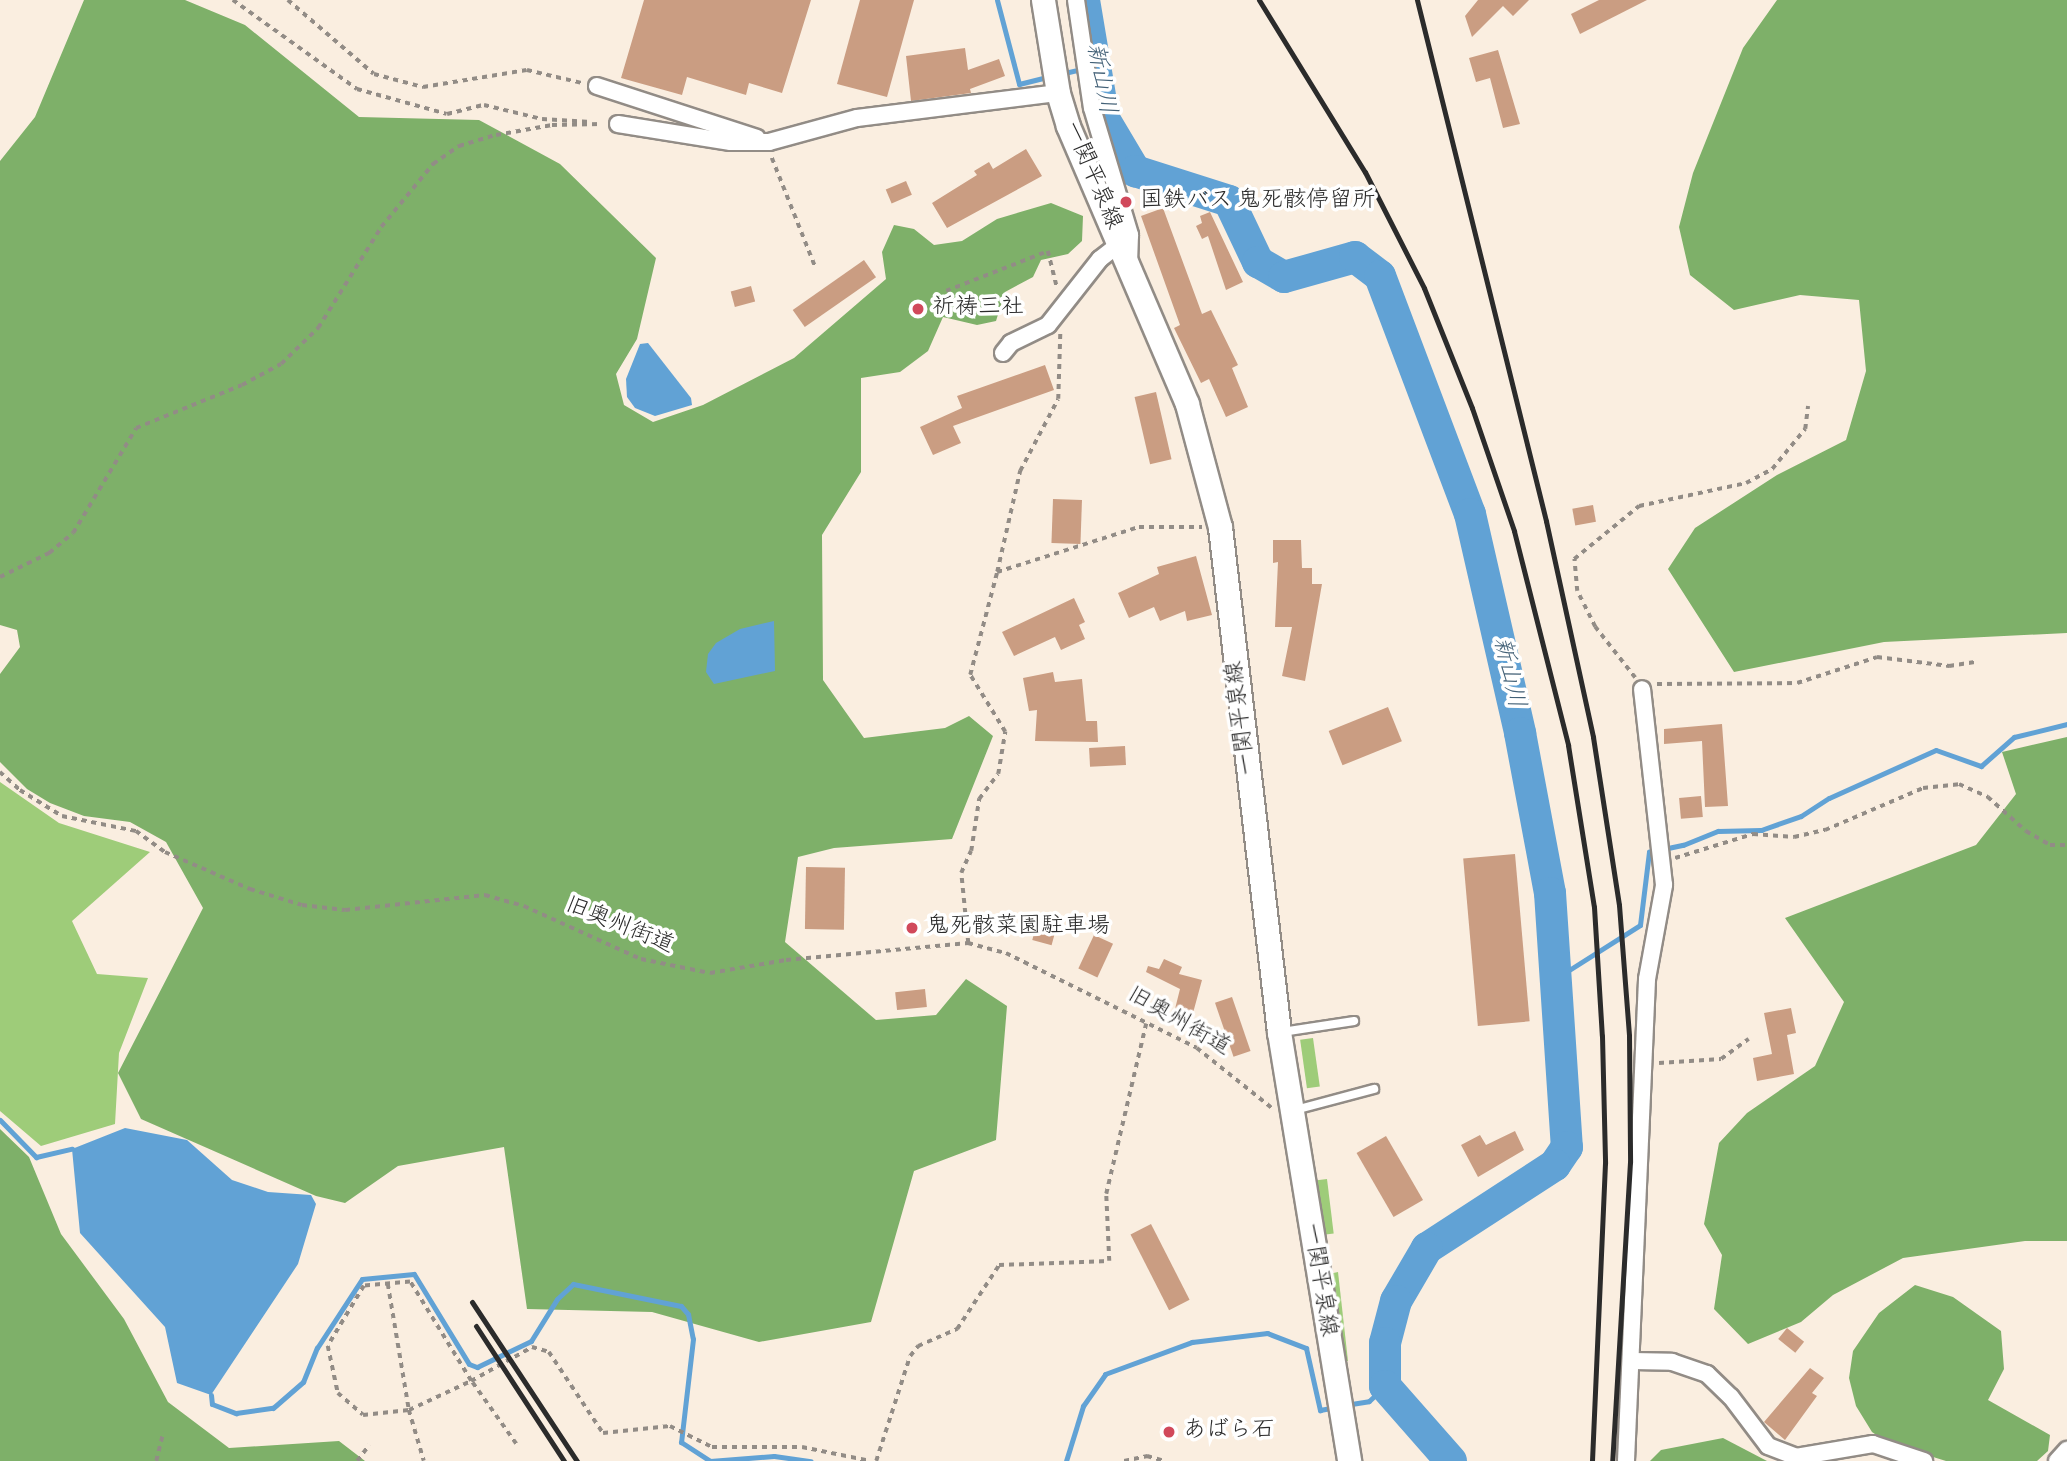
<!DOCTYPE html>
<html>
<head>
<meta charset="utf-8">
<style>
  body { margin:0 }
  #map { position:relative; width:2067px; height:1461px; overflow:hidden; background:#faeee0; font-family:Dekko,"Klee One",sans-serif }
  div>[style] { position:absolute }
  [style*='--x'] { left:calc(var(--x)*1px); top:calc(var(--y)*1px); width:calc(var(--w)*1px); rotate:calc(var(--a)*1deg) }
  .green>* { inset:0; background:#9ecc79; transform-origin:0 0 }
  .forest>* { inset:0; background:#7eb069 }
  .water>* { inset:0; background:#61a2d5 }
  .stream>* { height:5px; margin:-2.5px; padding:0 2.5px; transform-origin:2.5px; border-radius:2.5px; background:#61a2d5 }
  .river>* { height:32px; margin:-16px; padding:0 16px; transform-origin:16px; border-radius:16px; background:#61a2d5 }
  .building>* { inset:0; background:#ca9d82; transform-origin:0 0 }
  .path>* { height:3.5px; margin-top:-1.75px; transform-origin:0; background:repeating-linear-gradient(90deg,#928c86 0 5px,transparent 0 10px) }
  .roads { filter:drop-shadow(2px 0 #928c86) drop-shadow(-2px 0 #928c86) drop-shadow(0 2px #928c86) drop-shadow(0 -2px #928c86) }
  .lane>* { height:8px; margin:-4px; padding:0 4px; transform-origin:4px; border-radius:4px; background:#fff }
  .street>* { height:16px; margin:-8px; padding:0 8px; transform-origin:8px; border-radius:8px; background:#fff }
  .secondary>* { height:23px; margin:-11.5px; padding:0 11.5px; transform-origin:11.5px; border-radius:11.5px; background:#fff }
  .rail>* { height:5px; margin:-2.5px; padding:0 2.5px; transform-origin:2.5px; border-radius:2.5px; background:#2b2b2b }
  .dots>* { width:19px; height:19px; translate:-50% -50%; box-sizing:border-box; border:4px solid #fff; border-radius:50% }
  span { translate:-50% -50%; white-space:nowrap; text-align:center; line-height:1.15; -webkit-text-stroke:7px #fff; paint-order:stroke }
  .street-label { font-size:23px; color:#2b2b2b }
  .poi-label { font-size:23px; color:#2b2b2b }
  .left { translate:0 -50%; text-align:left }
  .water-label { font-size:24px; color:#436177; font-style:italic }
</style>
</head>
<body>
<div id="map">
  <div class="green">
    <i style="clip-path:polygon(0 782px,59px 823px,150px 852px,72px 921px,97px 974px,148px 978px,119px 1053px,115px 1124px,41px 1146px,0 1111px)"></i>
    <i style="left:1313px;top:1038px;width:49px;height:13px;rotate:82deg"></i>
    <i style="left:1327px;top:1179px;width:55px;height:14px;rotate:83deg"></i>
    <i style="clip-path:polygon(1338px 1272px,1348px 1361px,1343px 1361px,1329px 1274px)"></i>
  </div>
  <div class="forest">
    <i style="clip-path:polygon(84px 0,185px 0,245px 25px,359px 117px,479px 120px,560px 164px,656px 258px,637px 339px,616px 374px,624px 405px,653px 422px,703px 405px,794px 358px,886px 279px,882px 252px,894px 225px,914px 229px,934px 245px,962px 241px,997px 219px,1051px 203px,1083px 216px,1082px 241px,1068px 254px,1041px 260px,1033px 277px,1005px 292px,996px 321px,977px 325px,943px 317px,928px 351px,900px 372px,861px 378px,861px 472px,822px 535px,823px 680px,864px 738px,945px 728px,969px 716px,993px 736px,952px 839px,834px 848px,798px 857px,785px 942px,876px 1020px,936px 1015px,966px 979px,1007px 1006px,996px 1140px,914px 1171px,871px 1322px,759px 1342px,652px 1312px,527px 1309px,504px 1147px,398px 1166px,345px 1203px,316px 1196px,141px 1119px,118px 1073px,203px 908px,166px 842px,130px 822px,84px 816px,50px 803px,27px 789px,0 762px,0 674px,20px 647px,17px 630px,0 625px,0 161px,35px 117px)"></i>
    <i style="clip-path:polygon(1777px 0,2067px 0,2067px 633px,1884px 642px,1734px 672px,1668px 569px,1695px 528px,1777px 475px,1846px 440px,1866px 371px,1859px 300px,1800px 295px,1734px 310px,1690px 275px,1679px 227px,1693px 173px,1743px 48px)"></i>
    <i style="clip-path:polygon(2067px 737px,2067px 1241px,2025px 1241px,1903px 1258px,1833px 1295px,1801px 1322px,1748px 1344px,1714px 1309px,1722px 1255px,1704px 1224px,1719px 1143px,1747px 1113px,1815px 1066px,1844px 1002px,1785px 918px,1976px 845px,2016px 794px,2002px 752px)"></i>
    <i style="clip-path:polygon(0 1129px,29px 1157px,61px 1234px,124px 1319px,168px 1402px,229px 1448px,339px 1441px,365px 1461px,0 1461px)"></i>
    <i style="clip-path:polygon(1915px 1285px,1953px 1297px,2001px 1331px,2004px 1369px,1988px 1400px,2050px 1435px,2048px 1451px,2037px 1461px,1946px 1461px,1888px 1443px,1872px 1432px,1856px 1406px,1849px 1378px,1853px 1351px,1879px 1313px)"></i>
    <i style="clip-path:polygon(1723px 1438px,1767px 1461px,1650px 1461px,1661px 1450px)"></i>
  </div>
  <div class="water">
    <i style="clip-path:polygon(648px 343px,691px 398px,692px 405px,655px 416px,635px 408px,627px 397px,626px 379px,640px 344px)"></i>
    <i style="clip-path:polygon(774px 621px,775px 671px,714px 684px,706px 672px,708px 654px,716px 643px,740px 629px)"></i>
    <i style="clip-path:polygon(125px 1128px,187px 1140px,232px 1180px,268px 1192px,311px 1195px,316px 1204px,298px 1264px,211px 1395px,177px 1383px,165px 1327px,80px 1233px,72px 1149px)"></i>
  </div>
  <div class="stream">
    <i style="--x:997;--y:0;--w:87;--a:75.3"></i>
    <i style="--x:1019;--y:84;--w:33;--a:-14"></i>
    <i style="--x:1060;--y:74;--w:35;--a:-13"></i>
    <i style="--x:1558;--y:977;--w:97;--a:-32.4"></i>
    <i style="--x:1640;--y:925;--w:74;--a:-83"></i>
    <i style="--x:1649;--y:852;--w:35;--a:-12"></i>
    <i style="--x:1683;--y:845;--w:38;--a:-22"></i>
    <i style="--x:1718;--y:831;--w:43;--a:-1.3"></i>
    <i style="--x:1761;--y:830;--w:42;--a:-19.3"></i>
    <i style="--x:1801;--y:816;--w:33;--a:-33"></i>
    <i style="--x:1829;--y:798;--w:117;--a:-24.2"></i>
    <i style="--x:1936;--y:750;--w:48;--a:19.6"></i>
    <i style="--x:1981;--y:766;--w:44;--a:-41.3"></i>
    <i style="--x:2014;--y:737;--w:55;--a:-13.8"></i>
    <i style="--x:0;--y:1120;--w:52;--a:45.8"></i>
    <i style="--x:36;--y:1157;--w:37;--a:-13"></i>
    <i style="--x:211;--y:1395;--w:9;--a:84"></i>
    <i style="--x:212;--y:1404;--w:26;--a:21"></i>
    <i style="--x:236;--y:1413;--w:37;--a:-8"></i>
    <i style="--x:273;--y:1408;--w:40;--a:-41"></i>
    <i style="--x:303;--y:1382;--w:37;--a:-68"></i>
    <i style="--x:317;--y:1348;--w:82;--a:-56.9"></i>
    <i style="--x:362;--y:1279;--w:52;--a:-5.5"></i>
    <i style="--x:414;--y:1274;--w:105;--a:58.6"></i>
    <i style="--x:469;--y:1364;--w:9;--a:21"></i>
    <i style="--x:477;--y:1367;--w:60;--a:-25.7"></i>
    <i style="--x:531;--y:1341;--w:49;--a:-58.2"></i>
    <i style="--x:557;--y:1299;--w:22;--a:-43"></i>
    <i style="--x:573;--y:1284;--w:110;--a:11.5"></i>
    <i style="--x:681;--y:1306;--w:11;--a:49"></i>
    <i style="--x:688;--y:1314;--w:25;--a:79"></i>
    <i style="--x:693;--y:1339;--w:104;--a:96.6"></i>
    <i style="--x:681;--y:1442;--w:35;--a:33"></i>
    <i style="--x:1345;--y:1405;--w:24;--a:-9"></i>
    <i style="--x:1369;--y:1401;--w:22;--a:-43"></i>
    <i style="--x:710;--y:1461;--w:64;--a:-4.5"></i>
    <i style="--x:774;--y:1456;--w:37;--a:8"></i>
    <i style="--x:1066;--y:1461;--w:58;--a:-72.8"></i>
    <i style="--x:1083;--y:1406;--w:39;--a:-55"></i>
    <i style="--x:1105;--y:1374;--w:93;--a:-20.2"></i>
    <i style="--x:1192;--y:1342;--w:76;--a:-6.8"></i>
    <i style="--x:1267;--y:1333;--w:42;--a:21"></i>
    <i style="--x:1306;--y:1348;--w:64;--a:77.3"></i>
    <i style="--x:1320;--y:1410;--w:16;--a:-11"></i>
  </div>
  <div class="river">
    <i style="--x:1084;--y:0;--w:121;--a:80.5"></i>
    <i style="--x:1104;--y:119;--w:61;--a:59.2"></i>
    <i style="--x:1135;--y:171;--w:99;--a:17.7"></i>
    <i style="--x:1229;--y:201;--w:68;--a:64.6"></i>
    <i style="--x:1258;--y:262;--w:30;--a:30"></i>
    <i style="--x:1284;--y:277;--w:74;--a:-15.7"></i>
    <i style="--x:1355;--y:257;--w:31;--a:37"></i>
    <i style="--x:1380;--y:276;--w:254;--a:69.3"></i>
    <i style="--x:1470;--y:514;--w:225;--a:77.1"></i>
    <i style="--x:1520;--y:733;--w:163;--a:79.4"></i>
    <i style="--x:1550;--y:893;--w:255;--a:86.2"></i>
    <i style="--x:1567;--y:1147;--w:22;--a:124"></i>
    <i style="--x:1555;--y:1165;--w:153;--a:147"></i>
    <i style="--x:1427;--y:1248;--w:61;--a:120.3"></i>
    <i style="--x:1396;--y:1301;--w:43;--a:104.7"></i>
    <i style="--x:1385;--y:1343;--w:43;--a:90"></i>
    <i style="--x:1385;--y:1386;--w:100;--a:48.7"></i>
  </div>
  <div class="building">
    <i style="clip-path:polygon(644px 0,811px 0,782px 93px,749px 83px,746px 95px,687px 77px,682px 95px,621px 78px)"></i>
    <i style="clip-path:polygon(860px 0,914px 0,887px 97px,837px 84px)"></i>
    <i style="clip-path:polygon(1478px 0,1529px 0,1513px 16px,1503px 6px,1472px 37px,1465px 16px)"></i>
    <i style="clip-path:polygon(1599px 0,1647px 0,1580px 34px,1571px 14px)"></i>
    <i style="clip-path:polygon(965px 48px,968px 70px,999px 59px,1005px 76px,970px 89px,971px 93px,911px 101px,906px 56px)"></i>
    <i style="clip-path:polygon(1498px 50px,1520px 124px,1503px 128px,1490px 78px,1476px 82px,1469px 58px)"></i>
    <i style="clip-path:polygon(1026px 149px,1042px 176px,947px 228px,932px 203px,977px 175px,974px 171px,989px 162px,993px 169px)"></i>
    <i style="left:906px;top:181px;width:15px;height:22px;rotate:67deg"></i>
    <i style="clip-path:polygon(1163px 208px,1202px 314px,1211px 310px,1238px 365px,1232px 368px,1248px 407px,1226px 417px,1209px 379px,1201px 383px,1174px 328px,1180px 325px,1141px 216px)"></i>
    <i style="clip-path:polygon(1210px 212px,1243px 282px,1226px 290px,1208px 236px,1202px 239px,1196px 226px,1202px 223px,1200px 216px)"></i>
    <i style="left:864px;top:260px;width:21px;height:87px;rotate:55deg"></i>
    <i style="left:751px;top:286px;width:16px;height:21px;rotate:75deg"></i>
    <i style="clip-path:polygon(1045px 365px,1054px 390px,953px 426px,961px 443px,933px 455px,920px 427px,962px 408px,957px 396px)"></i>
    <i style="left:1156px;top:392px;width:69px;height:22px;rotate:77deg"></i>
    <i style="left:1053px;top:499px;width:29px;height:44px;rotate:2deg"></i>
    <i style="left:1593px;top:505px;width:17px;height:21px;rotate:80deg"></i>
    <i style="clip-path:polygon(1273px 540px,1301px 540px,1302px 568px,1312px 568px,1312px 584px,1322px 584px,1305px 681px,1282px 676px,1292px 627px,1275px 627px,1278px 562px,1273px 563px)"></i>
    <i style="clip-path:polygon(1196px 556px,1212px 615px,1187px 621px,1185px 611px,1160px 621px,1154px 607px,1129px 618px,1118px 593px,1159px 574px,1157px 567px)"></i>
    <i style="clip-path:polygon(1074px 598px,1085px 622px,1079px 625px,1085px 639px,1061px 650px,1055px 637px,1014px 656px,1002px 632px)"></i>
    <i style="clip-path:polygon(1053px 672px,1055px 682px,1082px 679px,1086px 721px,1097px 721px,1098px 742px,1035px 741px,1037px 710px,1029px 711px,1023px 678px)"></i>
    <i style="left:1388px;top:707px;width:37px;height:64px;rotate:68deg"></i>
    <i style="clip-path:polygon(1722px 724px,1728px 806px,1705px 807px,1702px 741px,1664px 744px,1664px 729px)"></i>
    <i style="left:1125px;top:746px;width:19px;height:36px;rotate:87deg"></i>
    <i style="left:1701px;top:796px;width:21px;height:22px;rotate:85deg"></i>
    <i style="left:1515px;top:854px;width:168px;height:52px;rotate:85deg"></i>
    <i style="left:806px;top:867px;width:39px;height:62px;rotate:1deg"></i>
    <i style="left:1039px;top:915px;width:20px;height:26px;rotate:15deg"></i>
    <i style="left:1094px;top:935px;width:21px;height:37px;rotate:25deg"></i>
    <i style="clip-path:polygon(1164px 959px,1182px 967px,1179px 974px,1202px 980px,1193px 1013px,1175px 1009px,1180px 989px,1146px 972px,1148px 966px,1159px 969px)"></i>
    <i style="left:925px;top:989px;width:18px;height:30px;rotate:84deg"></i>
    <i style="left:1232px;top:997px;width:57px;height:18px;rotate:71deg"></i>
    <i style="clip-path:polygon(1791px 1008px,1796px 1033px,1787px 1035px,1794px 1074px,1757px 1081px,1753px 1058px,1772px 1054px,1764px 1013px)"></i>
    <i style="clip-path:polygon(1515px 1131px,1524px 1150px,1478px 1177px,1461px 1145px,1480px 1135px,1486px 1145px)"></i>
    <i style="left:1386px;top:1136px;width:74px;height:34px;rotate:60deg"></i>
    <i style="left:1151px;top:1224px;width:85px;height:23px;rotate:63deg"></i>
    <i style="left:1787px;top:1328px;width:22px;height:14px;rotate:39deg"></i>
    <i style="clip-path:polygon(1810px 1368px,1824px 1378px,1812px 1393px,1817px 1396px,1785px 1440px,1764px 1422px)"></i>
  </div>
  <div class="path">
    <i style="--x:233;--y:0;--w:153;--a:35.7"></i>
    <i style="--x:357;--y:89;--w:93;--a:15.5"></i>
    <i style="--x:447;--y:114;--w:38;--a:-14"></i>
    <i style="--x:484;--y:105;--w:60;--a:13.6"></i>
    <i style="--x:542;--y:119;--w:49;--a:3.5"></i>
    <i style="--x:288;--y:0;--w:113;--a:40.7"></i>
    <i style="--x:374;--y:74;--w:51;--a:14.9"></i>
    <i style="--x:423;--y:87;--w:105;--a:-9.3"></i>
    <i style="--x:527;--y:70;--w:57;--a:13.3"></i>
    <i style="--x:772;--y:158;--w:116;--a:68.3"></i>
    <i style="--x:946;--y:291;--w:110;--a:-21.4"></i>
    <i style="--x:1048;--y:251;--w:38;--a:76"></i>
    <i style="--x:997;--y:572;--w:104;--a:-77.2"></i>
    <i style="--x:1020;--y:471;--w:81;--a:-62.2"></i>
    <i style="--x:1058;--y:399;--w:65;--a:-88.2"></i>
    <i style="--x:0;--y:577;--w:55;--a:-26.1"></i>
    <i style="--x:49;--y:553;--w:31;--a:-40"></i>
    <i style="--x:73;--y:533;--w:122;--a:-59"></i>
    <i style="--x:136;--y:428;--w:114;--a:-22.1"></i>
    <i style="--x:242;--y:385;--w:44;--a:-28.3"></i>
    <i style="--x:281;--y:364;--w:52;--a:-44.2"></i>
    <i style="--x:318;--y:328;--w:119;--a:-58"></i>
    <i style="--x:381;--y:227;--w:82;--a:-50.5"></i>
    <i style="--x:433;--y:164;--w:32;--a:-35"></i>
    <i style="--x:459;--y:146;--w:39;--a:-17"></i>
    <i style="--x:496;--y:135;--w:57;--a:-10.1"></i>
    <i style="--x:552;--y:125;--w:50;--a:-1.1"></i>
    <i style="--x:1635;--y:678;--w:65;--a:-128.1"></i>
    <i style="--x:1595;--y:627;--w:40;--a:-116.6"></i>
    <i style="--x:1577;--y:591;--w:32;--a:-95"></i>
    <i style="--x:1574;--y:559;--w:84;--a:-39.2"></i>
    <i style="--x:1639;--y:506;--w:109;--a:-12.1"></i>
    <i style="--x:1746;--y:483;--w:30;--a:-28"></i>
    <i style="--x:1772;--y:469;--w:52;--a:-50.5"></i>
    <i style="--x:1805;--y:429;--w:23;--a:-83"></i>
    <i style="--x:1657;--y:684;--w:140;--a:-0.4"></i>
    <i style="--x:1797;--y:683;--w:84;--a:-18"></i>
    <i style="--x:1877;--y:657;--w:73;--a:7.1"></i>
    <i style="--x:1949;--y:666;--w:26;--a:-9"></i>
    <i style="--x:0;--y:772;--w:27;--a:42"></i>
    <i style="--x:20;--y:790;--w:49;--a:31.8"></i>
    <i style="--x:62;--y:816;--w:76;--a:11.5"></i>
    <i style="--x:136;--y:831;--w:36;--a:36"></i>
    <i style="--x:165;--y:852;--w:93;--a:23.5"></i>
    <i style="--x:250;--y:889;--w:54;--a:17.1"></i>
    <i style="--x:302;--y:905;--w:43;--a:6.6"></i>
    <i style="--x:345;--y:910;--w:141;--a:-6.1"></i>
    <i style="--x:485;--y:895;--w:41;--a:15.8"></i>
    <i style="--x:524;--y:906;--w:128;--a:24.4"></i>
    <i style="--x:641;--y:959;--w:70;--a:11.5"></i>
    <i style="--x:710;--y:973;--w:77;--a:-9.7"></i>
    <i style="--x:786;--y:960;--w:183;--a:-5.3"></i>
    <i style="--x:968;--y:943;--w:39;--a:15"></i>
    <i style="--x:1006;--y:953;--w:213;--a:26.4"></i>
    <i style="--x:1197;--y:1048;--w:96;--a:38.7"></i>
    <i style="--x:1675;--y:858;--w:82;--a:-17.1"></i>
    <i style="--x:1753;--y:834;--w:41;--a:4.2"></i>
    <i style="--x:1794;--y:837;--w:32;--a:-13"></i>
    <i style="--x:1825;--y:830;--w:107;--a:-23.2"></i>
    <i style="--x:1923;--y:788;--w:36;--a:-6"></i>
    <i style="--x:1959;--y:784;--w:32;--a:24"></i>
    <i style="--x:1988;--y:797;--w:51;--a:41.8"></i>
    <i style="--x:2026;--y:831;--w:28;--a:30"></i>
    <i style="--x:2050;--y:845;--w:17;--a:0"></i>
    <i style="--x:968;--y:943;--w:70;--a:-95.7"></i>
    <i style="--x:961;--y:873;--w:24;--a:-66"></i>
    <i style="--x:971;--y:851;--w:53;--a:-81.3"></i>
    <i style="--x:979;--y:799;--w:31;--a:-53"></i>
    <i style="--x:998;--y:774;--w:43;--a:-80.5"></i>
    <i style="--x:1005;--y:732;--w:67;--a:-121.6"></i>
    <i style="--x:970;--y:675;--w:106;--a:-75.3"></i>
    <i style="--x:997;--y:572;--w:149;--a:-17.6"></i>
    <i style="--x:1139;--y:527;--w:63;--a:0"></i>
    <i style="--x:1659;--y:1063;--w:62;--a:-3.7"></i>
    <i style="--x:1721;--y:1059;--w:34;--a:-36"></i>
    <i style="--x:388;--y:1284;--w:128;--a:80.5"></i>
    <i style="--x:409;--y:1410;--w:53;--a:73.6"></i>
    <i style="--x:516;--y:1444;--w:77;--a:-125.5"></i>
    <i style="--x:471;--y:1381;--w:116;--a:-121.6"></i>
    <i style="--x:410;--y:1282;--w:46;--a:175"></i>
    <i style="--x:364;--y:1286;--w:70;--a:121"></i>
    <i style="--x:328;--y:1346;--w:48;--a:78"></i>
    <i style="--x:338;--y:1393;--w:33;--a:41"></i>
    <i style="--x:363;--y:1415;--w:46;--a:-6.2"></i>
    <i style="--x:409;--y:1410;--w:68;--a:-25.1"></i>
    <i style="--x:471;--y:1381;--w:70;--a:-29.1"></i>
    <i style="--x:532;--y:1347;--w:18;--a:16"></i>
    <i style="--x:549;--y:1352;--w:97;--a:56.3"></i>
    <i style="--x:603;--y:1433;--w:67;--a:-6"></i>
    <i style="--x:670;--y:1426;--w:47;--a:26.6"></i>
    <i style="--x:712;--y:1447;--w:90;--a:0"></i>
    <i style="--x:802;--y:1447;--w:70;--a:11.5"></i>
    <i style="--x:156;--y:1461;--w:30;--a:-76"></i>
    <i style="--x:357;--y:1461;--w:20;--a:-53"></i>
    <i style="--x:876;--y:1461;--w:110;--a:-72.1"></i>
    <i style="--x:910;--y:1356;--w:13;--a:-51"></i>
    <i style="--x:918;--y:1346;--w:43;--a:-23.6"></i>
    <i style="--x:957;--y:1329;--w:77;--a:-56.7"></i>
    <i style="--x:999;--y:1265;--w:110;--a:-2.1"></i>
    <i style="--x:1109;--y:1261;--w:67;--a:-92.6"></i>
    <i style="--x:1106;--y:1194;--w:175;--a:-76.8"></i>
    <i style="--x:1124;--y:1461;--w:24;--a:-12"></i>
    <i style="--x:1147;--y:1456;--w:19;--a:16"></i>
  </div>
  <div class="roads">
    <div class="lane">
      <i style="--x:1282;--y:1032;--w:73;--a:-8.7"></i>
      <i style="--x:1295;--y:1110;--w:82;--a:-14.9"></i>
    </div>
    <div class="street">
      <i style="--x:1076;--y:0;--w:109;--a:81.6"></i>
      <i style="--x:1092;--y:108;--w:133;--a:73.3"></i>
      <i style="--x:1130;--y:235;--w:25;--a:92"></i>
      <i style="--x:597;--y:86;--w:168;--a:18"></i>
      <i style="--x:618;--y:124;--w:114;--a:9.1"></i>
      <i style="--x:731;--y:142;--w:38;--a:0"></i>
      <i style="--x:769;--y:142;--w:91;--a:-15.3"></i>
      <i style="--x:857;--y:118;--w:203;--a:-7.1"></i>
      <i style="--x:1003;--y:353;--w:13;--a:-51"></i>
      <i style="--x:1011;--y:343;--w:41;--a:-25.9"></i>
      <i style="--x:1048;--y:325;--w:84;--a:-51.8"></i>
      <i style="--x:1100;--y:259;--w:24;--a:-38"></i>
      <i style="--x:1633;--y:1361;--w:39;--a:1"></i>
      <i style="--x:1672;--y:1362;--w:37;--a:19"></i>
      <i style="--x:1707;--y:1374;--w:33;--a:44"></i>
      <i style="--x:1731;--y:1397;--w:61;--a:52.9"></i>
      <i style="--x:1768;--y:1446;--w:30;--a:21"></i>
      <i style="--x:1796;--y:1457;--w:78;--a:-9.6"></i>
      <i style="--x:1873;--y:1444;--w:54;--a:18.4"></i>
      <i style="--x:1626;--y:1461;--w:482;--a:-87.5"></i>
      <i style="--x:1647;--y:979;--w:96;--a:-79.7"></i>
      <i style="--x:1664;--y:885;--w:197;--a:-96.4"></i>
      <i style="--x:2057;--y:1461;--w:15;--a:-48"></i>
    </div>
    <div class="secondary">
      <i style="--x:1043;--y:0;--w:94;--a:80.8"></i>
      <i style="--x:1058;--y:93;--w:34;--a:73"></i>
      <i style="--x:1068;--y:126;--w:302;--a:66.8"></i>
      <i style="--x:1187;--y:404;--w:127;--a:75"></i>
      <i style="--x:1220;--y:527;--w:508;--a:83.34"></i>
      <i style="--x:1279;--y:1032;--w:435;--a:80.7"></i>
    </div>
  </div>
  <div class="rail">
    <i style="--x:1259;--y:0;--w:202;--a:58.4"></i>
    <i style="--x:1365;--y:172;--w:130;--a:63"></i>
    <i style="--x:1424;--y:288;--w:129;--a:68.2"></i>
    <i style="--x:1472;--y:408;--w:130;--a:71.1"></i>
    <i style="--x:1514;--y:531;--w:221;--a:75.8"></i>
    <i style="--x:1568;--y:745;--w:164;--a:80.9"></i>
    <i style="--x:1594;--y:907;--w:129;--a:86.5"></i>
    <i style="--x:1602;--y:1036;--w:127;--a:88.6"></i>
    <i style="--x:1605;--y:1163;--w:298;--a:92.5"></i>
    <i style="--x:1417;--y:0;--w:537;--a:76.09"></i>
    <i style="--x:1546;--y:521;--w:221;--a:77.7"></i>
    <i style="--x:1593;--y:737;--w:170;--a:81.2"></i>
    <i style="--x:1619;--y:905;--w:131;--a:85.6"></i>
    <i style="--x:1629;--y:1036;--w:126;--a:89.5"></i>
    <i style="--x:1630;--y:1162;--w:300;--a:93.4"></i>
    <i style="--x:472;--y:1302;--w:191;--a:56.6"></i>
    <i style="--x:476;--y:1326;--w:161;--a:56.9"></i>
  </div>
  <div class="dots">
    <i style="left:1126px;top:202px;background:#d1495b"></i>
    <i style="left:918px;top:309px;background:#d1495b"></i>
    <i style="left:912px;top:928px;background:#d1495b"></i>
    <i style="left:1169px;top:1432px;background:#d1495b"></i>
  </div>
  <div class="street-label">
    <span style="left:1091px;top:176px;rotate:67deg">一関平泉線</span>
    <span style="left:1243px;top:718px;rotate:-97deg">一関平泉線</span>
    <span style="left:619px;top:927px;rotate:22deg">旧奥州街道</span>
    <span style="left:1178px;top:1023px;rotate:30deg">旧奥州街道</span>
    <span style="left:1318px;top:1280px;rotate:81deg">一関平泉線</span>
  </div>
  <div class="poi-label">
    <span class="left" style="left:1140px;top:202px">国鉄バス 鬼死骸停留所</span>
    <span class="left" style="left:932px;top:309px">祈祷三社</span>
    <span class="left" style="left:926px;top:928px">鬼死骸菜園駐車場</span>
    <span class="left" style="left:1183px;top:1432px">あばら石</span>
  </div>
  <div class="water-label">
    <span style="left:1099px;top:79px;rotate:79deg">新山川</span>
    <span style="left:1507px;top:673px;rotate:77deg">新山川</span>
  </div>
</div>
</body>
</html>
